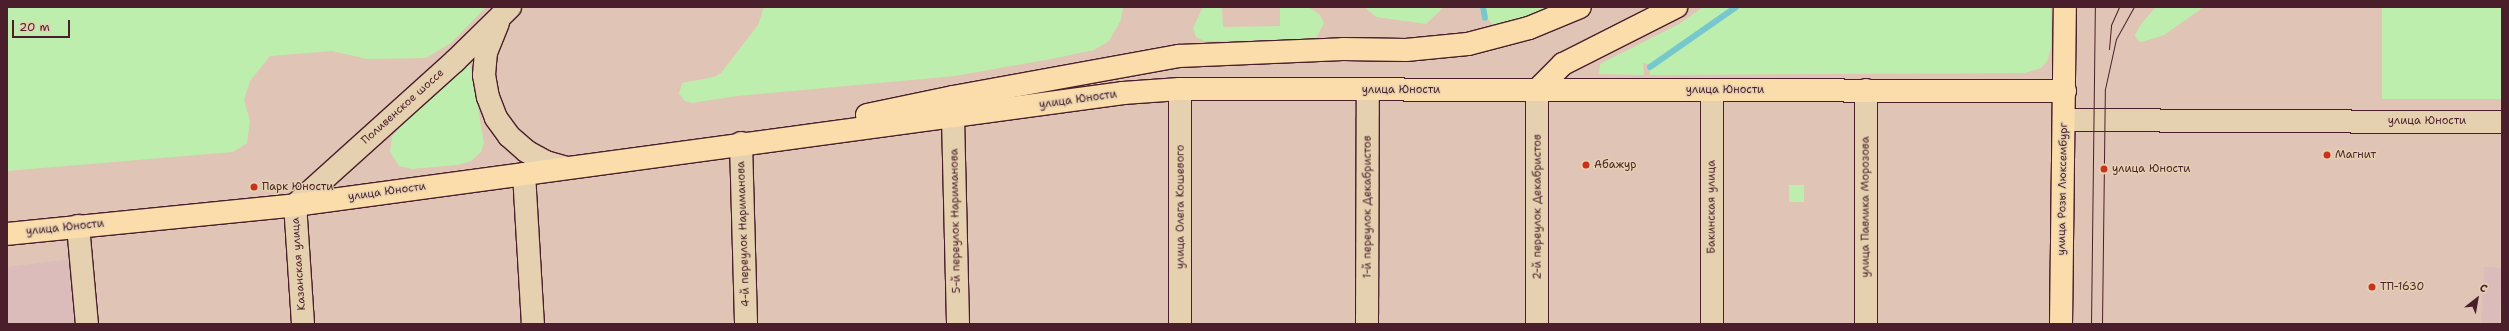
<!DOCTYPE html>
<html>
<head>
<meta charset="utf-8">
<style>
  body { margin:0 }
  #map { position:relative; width:2509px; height:331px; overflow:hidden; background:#e0c4b6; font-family:"Shantell Sans",sans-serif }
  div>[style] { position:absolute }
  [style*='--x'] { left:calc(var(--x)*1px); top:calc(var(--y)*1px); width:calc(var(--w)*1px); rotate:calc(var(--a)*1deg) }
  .built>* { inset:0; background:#dcbbbb; transform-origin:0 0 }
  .green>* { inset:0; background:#beeead; transform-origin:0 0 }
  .stream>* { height:6px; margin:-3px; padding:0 3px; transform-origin:3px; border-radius:3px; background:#77c8cd }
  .roads { filter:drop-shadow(1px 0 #4a1f2b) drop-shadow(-1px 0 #4a1f2b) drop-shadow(0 1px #4a1f2b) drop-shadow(0 -1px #4a1f2b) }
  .minor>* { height:22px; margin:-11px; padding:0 11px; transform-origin:11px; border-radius:11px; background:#e5d1af }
  .major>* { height:22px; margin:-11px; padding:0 11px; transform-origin:11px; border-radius:11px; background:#faddab }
  .tram>* { height:1px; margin:-0.5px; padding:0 0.5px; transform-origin:0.5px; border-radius:0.5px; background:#4a1f2b }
  .dots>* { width:11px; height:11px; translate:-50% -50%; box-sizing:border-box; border:2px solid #e5d1af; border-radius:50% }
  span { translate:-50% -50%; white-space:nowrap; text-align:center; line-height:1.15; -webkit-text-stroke:3px #e5d1af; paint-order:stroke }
  .street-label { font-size:11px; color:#4a1f2b }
  .poi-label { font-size:11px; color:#4a1f2b }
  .left { translate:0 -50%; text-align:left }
  .frame { position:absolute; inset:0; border:8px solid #4a1f2b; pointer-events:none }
  .north { position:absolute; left:2457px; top:279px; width:40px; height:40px; -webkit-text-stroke:3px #e5d1af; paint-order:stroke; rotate:31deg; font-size:11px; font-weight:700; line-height:16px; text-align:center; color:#4a1f2b }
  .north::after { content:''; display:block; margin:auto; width:14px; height:18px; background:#4a1f2b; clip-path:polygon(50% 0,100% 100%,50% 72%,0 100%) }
  .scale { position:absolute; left:12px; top:20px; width:58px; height:18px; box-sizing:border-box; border:2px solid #4a1f2b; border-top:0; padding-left:5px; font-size:12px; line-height:14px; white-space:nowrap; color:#4a1f2b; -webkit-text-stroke:3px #e5d1af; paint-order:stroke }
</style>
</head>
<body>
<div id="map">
  <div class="built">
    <i style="clip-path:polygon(71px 259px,77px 324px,7px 324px,7px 267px)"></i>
    <i style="left:2484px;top:267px;width:18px;height:57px;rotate:3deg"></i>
  </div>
  <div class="green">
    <i style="clip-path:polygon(7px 7px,486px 7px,451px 43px,426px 58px,367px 59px,332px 51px,270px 56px,250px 81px,244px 100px,250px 121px,247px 143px,233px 152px,7px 171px)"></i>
    <i style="clip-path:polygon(764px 7px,1123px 7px,1121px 20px,1109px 41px,1094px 50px,1051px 59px,955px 76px,737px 96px,692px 103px,685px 101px,679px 94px,682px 83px,714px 77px,721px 73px,758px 25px)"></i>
    <i style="clip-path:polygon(1203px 7px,1222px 7px,1223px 27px,1280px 26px,1280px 7px,1309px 7px,1320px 15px,1324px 23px,1315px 40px,1204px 41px,1196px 37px,1193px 28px)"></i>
    <i style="clip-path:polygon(1365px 7px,1444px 7px,1426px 24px,1376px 17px)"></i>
    <i style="clip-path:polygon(1485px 7px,1557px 7px,1516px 21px,1493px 25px,1487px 18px)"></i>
    <i style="clip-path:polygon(1703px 7px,1733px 7px,1650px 65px,1643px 63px,1644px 75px,1599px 74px,1600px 64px,1679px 24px)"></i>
    <i style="clip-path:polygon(1740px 7px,2051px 7px,2051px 46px,2048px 60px,2041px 68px,2025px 73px,1650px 75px,1650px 67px)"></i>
    <i style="clip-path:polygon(2156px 7px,2204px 7px,2164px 35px,2142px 42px,2137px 40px,2135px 35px,2141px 24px)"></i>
    <i style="left:2382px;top:7px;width:120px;height:92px"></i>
    <i style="clip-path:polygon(469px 58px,484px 143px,481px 152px,471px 161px,457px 165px,412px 169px,399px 166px,390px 152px,392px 137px,411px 114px)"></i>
    <i style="left:1789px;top:185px;width:15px;height:17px"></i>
  </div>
  <div class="stream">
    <i style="--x:1483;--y:7;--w:11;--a:80"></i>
    <i style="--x:1650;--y:67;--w:105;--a:-34.9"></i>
  </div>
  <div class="roads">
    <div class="minor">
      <i style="--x:498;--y:23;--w:31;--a:112"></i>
      <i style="--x:486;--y:52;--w:23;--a:95"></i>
      <i style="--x:484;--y:75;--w:22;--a:80"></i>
      <i style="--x:488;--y:97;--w:22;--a:69"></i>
      <i style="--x:496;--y:118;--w:22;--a:54"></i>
      <i style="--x:509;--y:136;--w:23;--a:41"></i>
      <i style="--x:526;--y:151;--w:23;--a:29"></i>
      <i style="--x:546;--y:162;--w:22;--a:16"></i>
      <i style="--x:953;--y:118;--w:206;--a:88.6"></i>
      <i style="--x:2064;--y:120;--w:438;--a:0.3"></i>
      <i style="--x:741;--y:143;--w:181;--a:88.4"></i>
      <i style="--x:524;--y:174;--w:150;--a:86.6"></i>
      <i style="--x:78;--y:226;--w:98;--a:84.8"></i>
      <i style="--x:303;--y:324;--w:119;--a:-93.8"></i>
      <i style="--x:295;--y:205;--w:215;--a:-42"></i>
      <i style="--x:455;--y:61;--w:77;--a:-44.5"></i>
      <i style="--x:1180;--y:324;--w:235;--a:-90"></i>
      <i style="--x:1367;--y:324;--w:234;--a:-89.8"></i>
      <i style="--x:1537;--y:324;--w:234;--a:-90"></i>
      <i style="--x:1712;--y:324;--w:234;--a:-90"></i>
      <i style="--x:1866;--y:324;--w:234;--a:-90"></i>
    </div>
    <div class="major">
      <i style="--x:1537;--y:90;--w:37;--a:-45"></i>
      <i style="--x:1563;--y:64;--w:127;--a:-26.8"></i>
      <i style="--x:867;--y:115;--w:88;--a:-11.8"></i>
      <i style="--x:953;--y:97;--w:230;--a:-10.3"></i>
      <i style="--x:1179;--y:56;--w:164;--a:-2.4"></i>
      <i style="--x:1343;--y:49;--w:63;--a:0.9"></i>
      <i style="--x:1406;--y:50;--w:62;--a:-5.5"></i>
      <i style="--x:1468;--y:44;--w:63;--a:-14.7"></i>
      <i style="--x:1529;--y:28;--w:55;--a:-22.4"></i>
      <i style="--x:7;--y:234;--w:289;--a:-5.7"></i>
      <i style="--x:295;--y:205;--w:836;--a:-7.7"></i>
      <i style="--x:1123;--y:93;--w:57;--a:-4"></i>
      <i style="--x:1180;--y:89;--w:885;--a:0.13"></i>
      <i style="--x:2061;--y:324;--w:317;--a:-89.3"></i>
    </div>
  </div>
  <div class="tram">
    <i style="--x:2109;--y:49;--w:24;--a:-85"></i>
    <i style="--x:2111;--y:25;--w:20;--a:-66"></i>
    <i style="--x:2091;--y:324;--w:317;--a:-89.3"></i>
    <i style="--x:2102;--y:324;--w:235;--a:-89.3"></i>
    <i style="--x:2105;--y:89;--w:51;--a:-77.6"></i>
    <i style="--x:2116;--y:39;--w:37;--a:-61"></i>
  </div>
  <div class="dots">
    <i style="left:2327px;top:155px;background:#c8321e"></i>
    <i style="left:1586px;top:165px;background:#c8321e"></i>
    <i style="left:2104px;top:169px;background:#c8321e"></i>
    <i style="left:254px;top:187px;background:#c8321e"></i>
    <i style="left:2372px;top:287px;background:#c8321e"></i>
  </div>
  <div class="street-label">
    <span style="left:1401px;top:90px">улица Юности</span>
    <span style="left:1725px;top:90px">улица Юности</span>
    <span style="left:1078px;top:100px;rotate:-8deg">улица Юности</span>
    <span style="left:403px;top:107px;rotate:-42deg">Поливенское шоссе</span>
    <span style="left:2427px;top:121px">улица Юности</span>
    <span style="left:2063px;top:189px;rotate:-89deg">улица Розы Люксембург</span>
    <span style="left:387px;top:192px;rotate:-8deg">улица Юности</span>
    <span style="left:1181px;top:207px;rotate:-90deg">улица Олега Кошевого</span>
    <span style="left:1368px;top:207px;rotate:-90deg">1-й переулок Декабристов</span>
    <span style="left:1538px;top:207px;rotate:-90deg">2-й переулок Декабристов</span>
    <span style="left:1712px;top:207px;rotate:-90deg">Бакинская улица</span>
    <span style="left:1866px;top:207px;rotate:-90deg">улица Павлика Морозова</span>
    <span style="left:956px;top:221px;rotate:-91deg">5-й переулок Нариманова</span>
    <span style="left:65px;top:228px;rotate:-6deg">улица Юности</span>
    <span style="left:744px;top:234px;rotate:-92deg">4-й переулок Нариманова</span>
    <span style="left:299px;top:264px;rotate:-94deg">Казанская улица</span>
  </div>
  <div class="poi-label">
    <span class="left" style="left:2335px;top:155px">Магнит</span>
    <span class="left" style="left:1594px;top:165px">Абажур</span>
    <span class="left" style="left:2112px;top:169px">улица Юности</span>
    <span class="left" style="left:262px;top:187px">Парк Юности</span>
    <span class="left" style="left:2380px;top:287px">ТП-1630</span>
  </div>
  <div class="frame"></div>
  <div class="north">С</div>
  <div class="scale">20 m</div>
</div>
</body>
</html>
